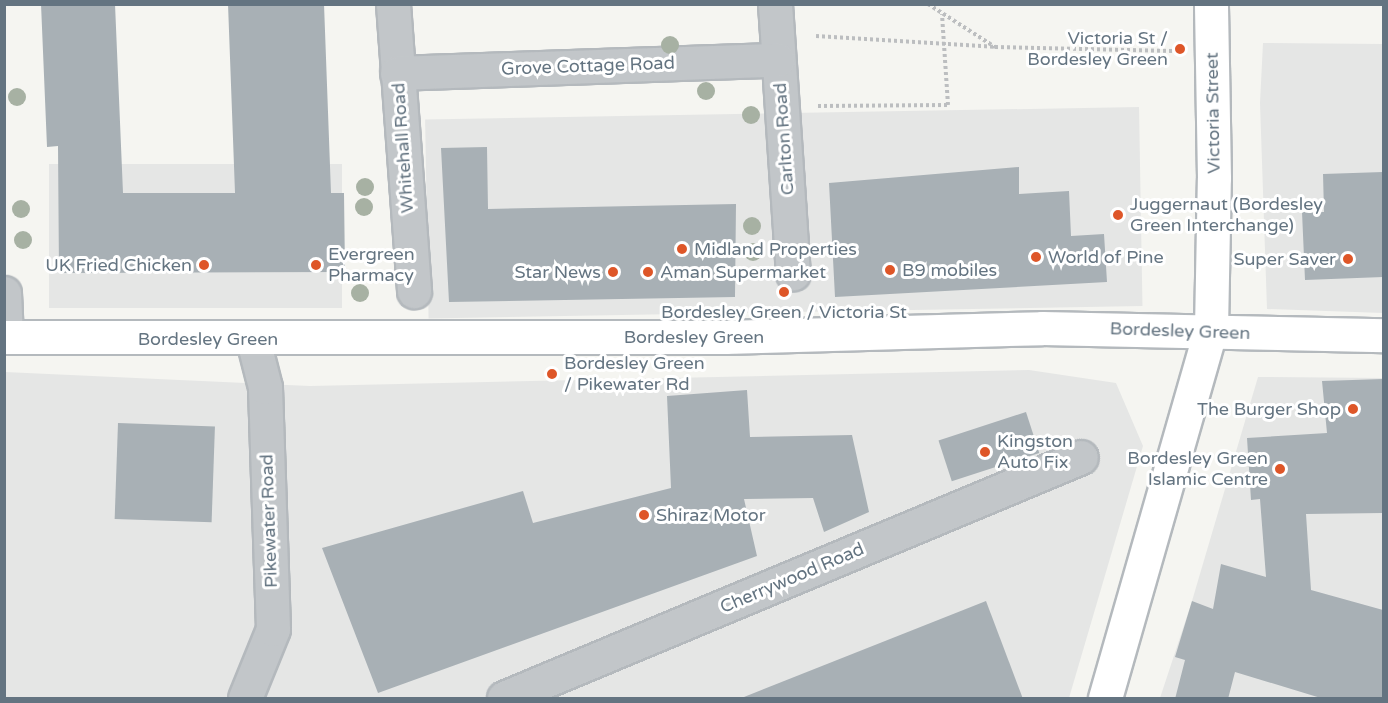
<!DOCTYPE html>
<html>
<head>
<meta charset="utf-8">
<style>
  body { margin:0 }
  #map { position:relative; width:1388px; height:703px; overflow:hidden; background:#f5f5f1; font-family:"Varela Round",sans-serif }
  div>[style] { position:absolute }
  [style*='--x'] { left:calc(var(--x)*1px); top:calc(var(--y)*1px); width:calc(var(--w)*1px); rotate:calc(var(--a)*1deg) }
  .built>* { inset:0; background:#e5e6e5; transform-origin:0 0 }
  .building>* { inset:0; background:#a8b0b5; transform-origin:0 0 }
  .path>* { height:4px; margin-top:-2px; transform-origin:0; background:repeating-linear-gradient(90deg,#bcbec0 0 3px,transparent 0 6px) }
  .roads { filter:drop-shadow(2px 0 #b4b9bd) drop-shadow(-2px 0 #b4b9bd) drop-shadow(0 2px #b4b9bd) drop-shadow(0 -2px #b4b9bd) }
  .street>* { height:33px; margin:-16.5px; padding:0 16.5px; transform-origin:16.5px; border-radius:16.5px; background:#c2c6c9 }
  .secondary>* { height:33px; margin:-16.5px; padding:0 16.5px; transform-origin:16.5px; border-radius:16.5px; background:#fff }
  .trees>* { width:18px; height:18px; margin:-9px; border-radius:50%; background:#a7b1a3 }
  .dots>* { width:16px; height:16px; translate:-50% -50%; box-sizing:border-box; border:3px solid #fff; border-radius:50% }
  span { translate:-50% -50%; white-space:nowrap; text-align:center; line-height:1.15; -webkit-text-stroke:6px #fff; paint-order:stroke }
  .poi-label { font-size:18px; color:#647481 }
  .right { translate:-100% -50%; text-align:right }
  .left { translate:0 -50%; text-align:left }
  .street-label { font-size:18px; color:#647481 }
  .frame { position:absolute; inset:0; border:6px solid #647481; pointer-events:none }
</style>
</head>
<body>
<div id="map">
  <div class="built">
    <i style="clip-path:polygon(1263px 43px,1383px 44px,1383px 313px,1267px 309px,1260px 103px)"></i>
    <i style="left:1139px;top:107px;width:199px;height:714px;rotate:89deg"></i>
    <i style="left:49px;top:164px;width:293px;height:144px"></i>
    <i style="clip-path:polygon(1029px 370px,1116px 383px,1143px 446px,1069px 698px,5px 698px,5px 372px,310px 386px)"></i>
    <i style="clip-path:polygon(1258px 377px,1383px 378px,1383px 698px,1160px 698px,1192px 601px)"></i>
  </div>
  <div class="building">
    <i style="clip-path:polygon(41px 4px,115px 4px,123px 193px,235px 193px,228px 4px,324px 4px,331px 193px,344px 193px,345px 272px,59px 273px,58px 146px,47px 147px)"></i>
    <i style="clip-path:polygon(487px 147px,488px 209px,736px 204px,735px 297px,449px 302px,441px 148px)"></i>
    <i style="clip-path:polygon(1019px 167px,1019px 194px,1069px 191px,1071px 236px,1104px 234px,1107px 282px,835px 297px,829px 183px)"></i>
    <i style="clip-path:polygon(1383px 172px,1383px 277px,1305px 280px,1302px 212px,1324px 212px,1323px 174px)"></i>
    <i style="clip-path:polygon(1383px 379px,1383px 513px,1306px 514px,1311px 590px,1383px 610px,1383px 699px,1324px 699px,1235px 672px,1228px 699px,1175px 699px,1185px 660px,1175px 657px,1192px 601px,1213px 609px,1221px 564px,1266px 577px,1260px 499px,1251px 500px,1247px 438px,1327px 433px,1322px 381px)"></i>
    <i style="clip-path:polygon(747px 390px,750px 437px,852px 435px,869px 512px,824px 532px,813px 498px,744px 499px,757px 556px,378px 693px,322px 548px,523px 491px,533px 523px,671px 488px,667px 396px)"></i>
    <i style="left:1026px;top:412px;width:43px;height:92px;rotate:72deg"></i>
    <i style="left:118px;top:423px;width:97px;height:96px;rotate:2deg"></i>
    <i style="clip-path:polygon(986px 601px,1023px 699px,744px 699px,744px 697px)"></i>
  </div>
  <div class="path">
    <i style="--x:928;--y:4;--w:80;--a:32.7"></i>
    <i style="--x:995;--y:47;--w:178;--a:1.3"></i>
    <i style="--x:816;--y:36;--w:178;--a:3.5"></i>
    <i style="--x:818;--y:106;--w:130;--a:-0.4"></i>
    <i style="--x:948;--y:105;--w:91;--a:-93.8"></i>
  </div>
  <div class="roads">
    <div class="street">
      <i style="--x:393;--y:4;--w:288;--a:85.8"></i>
      <i style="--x:775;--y:4;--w:270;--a:86.2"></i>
      <i style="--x:397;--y:73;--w:381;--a:-2"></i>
      <i style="--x:4;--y:293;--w:44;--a:87.4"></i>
      <i style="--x:245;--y:698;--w:74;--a:-67.9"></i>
      <i style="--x:273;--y:629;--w:242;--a:-91.9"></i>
      <i style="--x:265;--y:387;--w:49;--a:-104.3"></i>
      <i style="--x:504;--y:698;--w:625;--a:-22.67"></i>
    </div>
    <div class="secondary">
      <i style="--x:4;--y:337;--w:721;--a:0"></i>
      <i style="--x:725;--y:337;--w:317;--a:-1.6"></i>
      <i style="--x:1042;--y:328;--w:342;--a:1.2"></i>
      <i style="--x:1105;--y:698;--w:384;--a:-74"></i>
      <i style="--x:1211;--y:329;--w:151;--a:-88.9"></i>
      <i style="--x:1214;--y:178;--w:174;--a:-91"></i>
    </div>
  </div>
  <div class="trees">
    <i style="left:670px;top:45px"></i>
    <i style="left:706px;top:91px"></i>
    <i style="left:17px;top:97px"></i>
    <i style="left:751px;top:115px"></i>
    <i style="left:365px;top:187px"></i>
    <i style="left:364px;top:207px"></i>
    <i style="left:21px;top:209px"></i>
    <i style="left:752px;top:226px"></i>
    <i style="left:23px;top:240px"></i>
    <i style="left:753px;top:252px"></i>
    <i style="left:360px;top:293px"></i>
  </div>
  <div class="dots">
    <i style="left:1180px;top:49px;background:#de5628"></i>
    <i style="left:1118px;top:215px;background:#de5628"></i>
    <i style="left:682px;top:249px;background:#de5628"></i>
    <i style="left:1036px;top:257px;background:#de5628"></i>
    <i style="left:1348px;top:259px;background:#de5628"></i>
    <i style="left:204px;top:265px;background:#de5628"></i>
    <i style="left:316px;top:265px;background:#de5628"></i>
    <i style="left:890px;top:270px;background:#de5628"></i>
    <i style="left:613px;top:272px;background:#de5628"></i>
    <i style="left:648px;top:272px;background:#de5628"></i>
    <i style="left:784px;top:292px;background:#de5628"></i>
    <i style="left:552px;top:374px;background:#de5628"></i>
    <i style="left:1353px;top:409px;background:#de5628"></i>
    <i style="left:985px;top:452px;background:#de5628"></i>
    <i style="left:1280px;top:469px;background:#de5628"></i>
    <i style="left:644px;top:515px;background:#de5628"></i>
  </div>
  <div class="poi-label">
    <span class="right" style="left:1168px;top:49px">Victoria St /<br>Bordesley Green</span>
    <span class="left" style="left:1130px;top:215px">Juggernaut (Bordesley<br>Green Interchange)</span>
    <span class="left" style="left:694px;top:249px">Midland Properties</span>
    <span class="left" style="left:328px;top:265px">Evergreen<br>Pharmacy</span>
    <span class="left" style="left:1048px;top:257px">World of Pine</span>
    <span class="right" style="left:1336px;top:259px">Super Saver</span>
    <span class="right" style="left:192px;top:265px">UK Fried Chicken</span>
    <span class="left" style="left:902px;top:270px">B9 mobiles</span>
    <span class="right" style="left:601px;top:272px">Star News</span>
    <span class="left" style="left:660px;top:272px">Aman Supermarket</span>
    <span style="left:784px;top:312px">Bordesley Green / Victoria St</span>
    <span class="left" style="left:564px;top:374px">Bordesley Green<br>/ Pikewater Rd</span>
    <span class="right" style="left:1341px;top:409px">The Burger Shop</span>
    <span class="left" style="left:997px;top:452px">Kingston<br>Auto Fix</span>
    <span class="right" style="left:1268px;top:469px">Bordesley Green<br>Islamic Centre</span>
    <span class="left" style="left:656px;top:515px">Shiraz Motor</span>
  </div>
  <div class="street-label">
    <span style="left:588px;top:66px;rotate:-2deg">Grove Cottage Road</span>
    <span style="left:1213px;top:113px;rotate:-91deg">Victoria Street</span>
    <span style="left:784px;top:139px;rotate:-94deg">Carlton Road</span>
    <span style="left:403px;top:148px;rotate:-94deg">Whitehall Road</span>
    <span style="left:1180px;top:331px;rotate:2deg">Bordesley Green</span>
    <span style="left:694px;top:337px">Bordesley Green</span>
    <span style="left:208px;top:339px">Bordesley Green</span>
    <span style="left:269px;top:521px;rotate:-92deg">Pikewater Road</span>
    <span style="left:792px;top:578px;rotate:-23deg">Cherrywood Road</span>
  </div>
  <div class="frame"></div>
</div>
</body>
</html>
